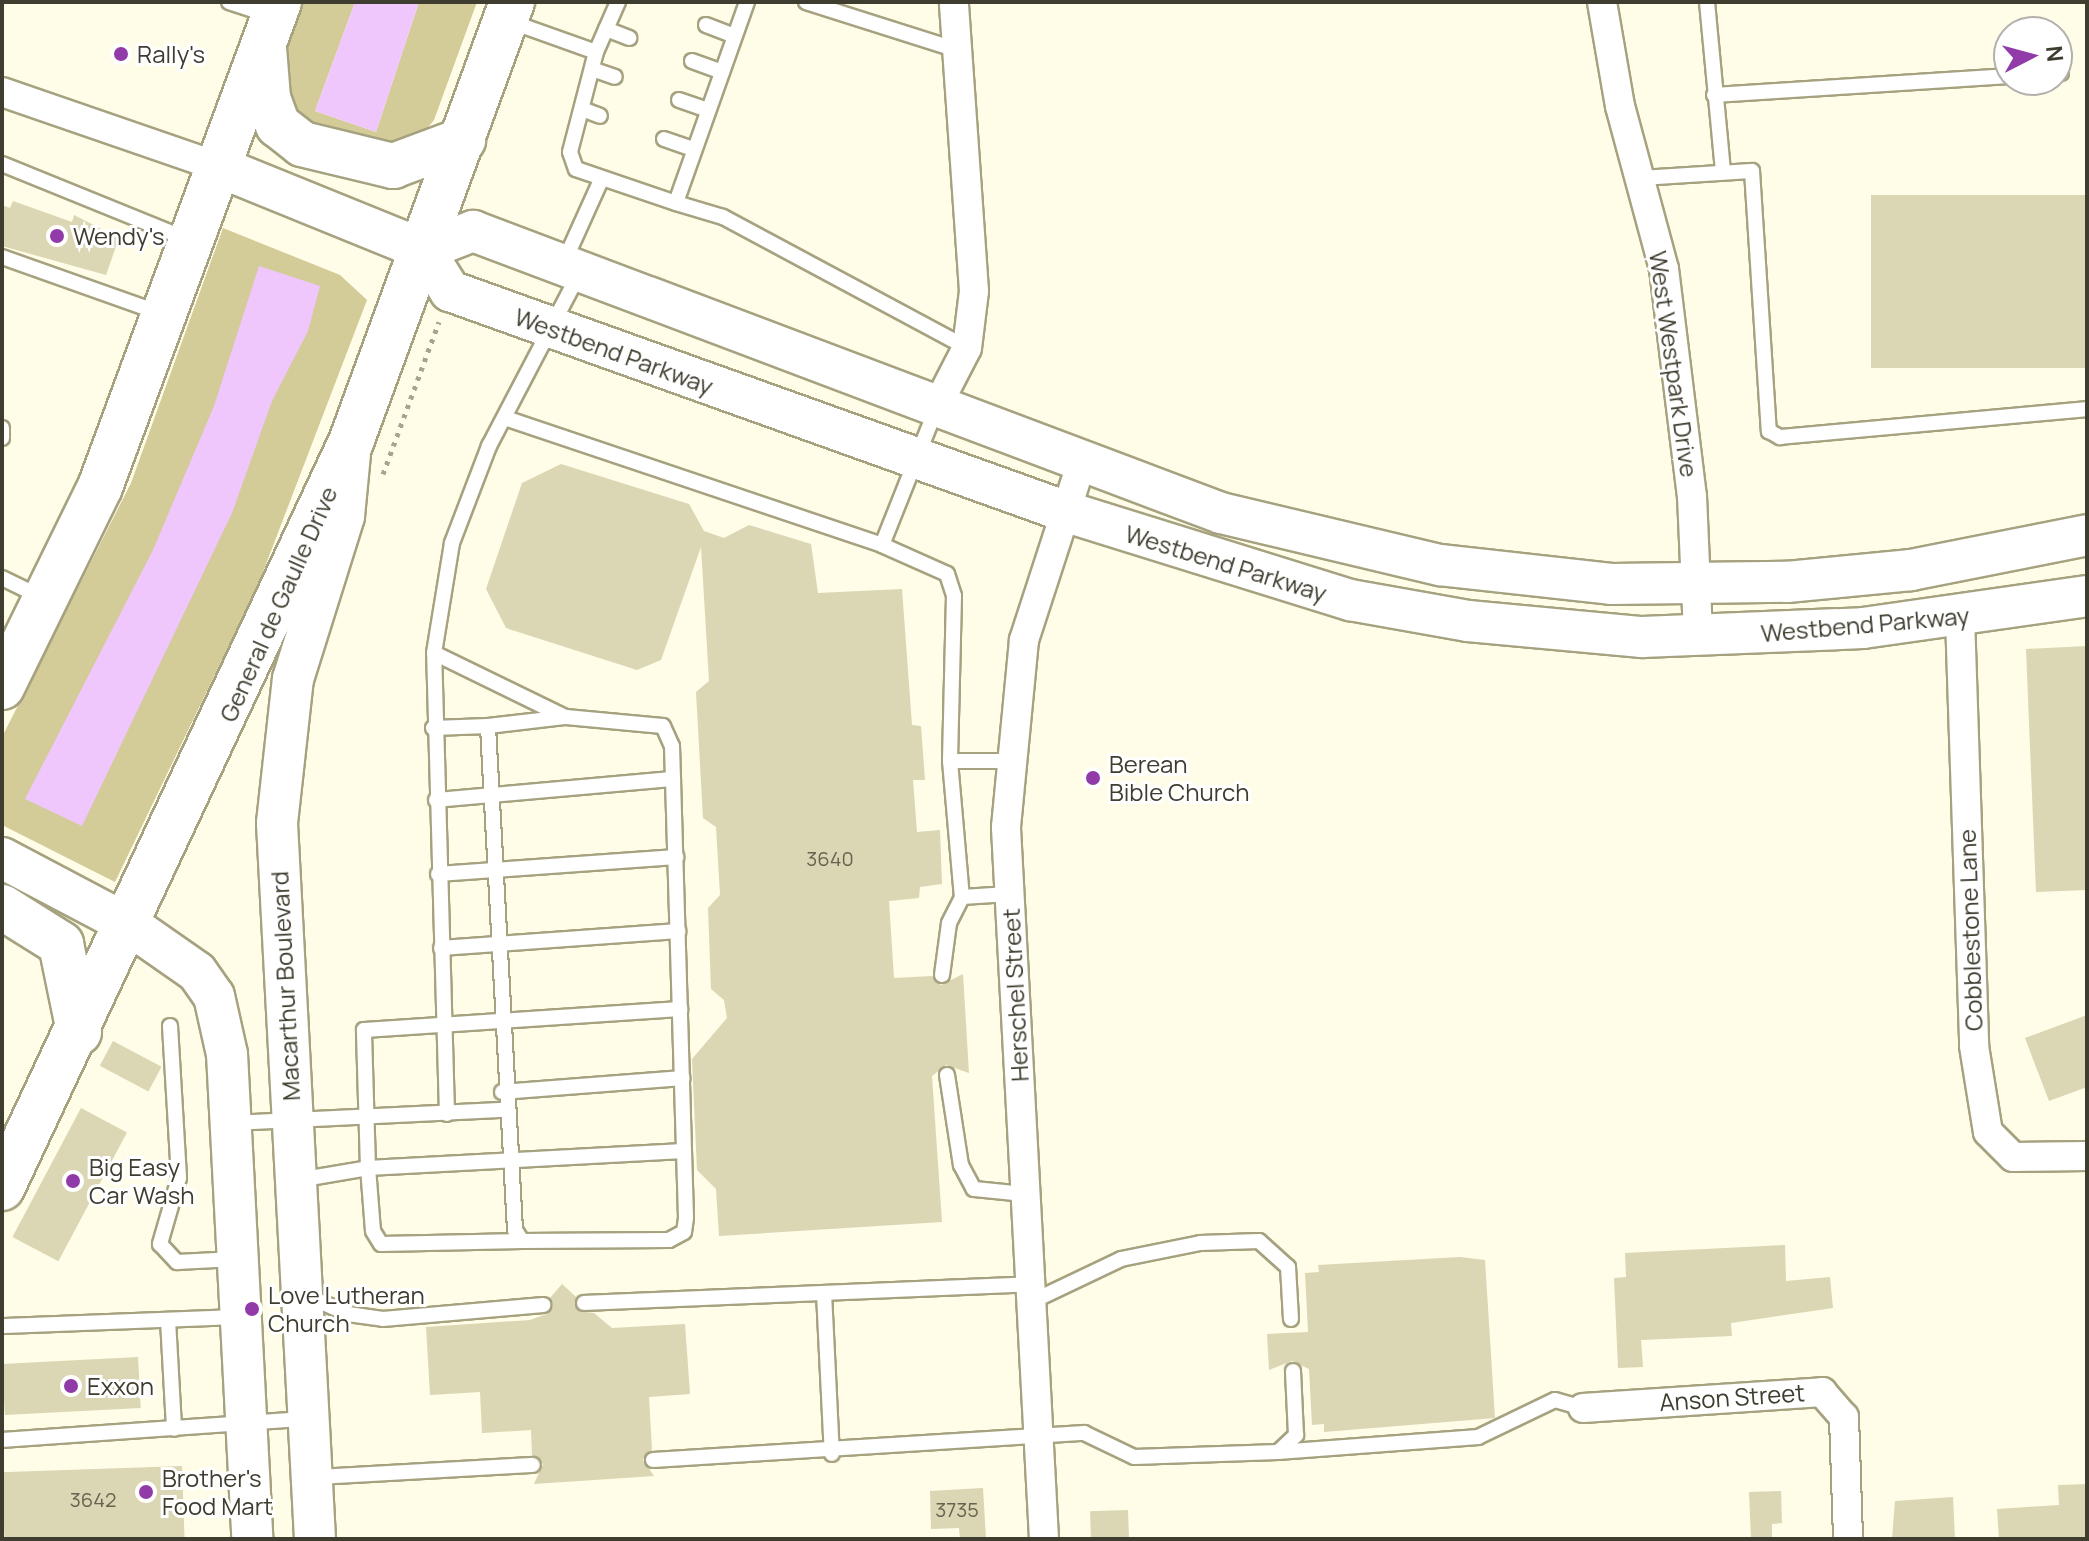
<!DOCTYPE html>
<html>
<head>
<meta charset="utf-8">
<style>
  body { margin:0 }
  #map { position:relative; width:2089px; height:1541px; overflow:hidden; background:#fffce7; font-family:Manrope,sans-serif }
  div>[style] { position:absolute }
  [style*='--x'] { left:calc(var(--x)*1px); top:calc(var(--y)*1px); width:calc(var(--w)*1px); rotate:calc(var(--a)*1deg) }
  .green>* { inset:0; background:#d3cb98 }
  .water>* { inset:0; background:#efc7fc }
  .building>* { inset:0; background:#dbd6b3; transform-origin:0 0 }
  .path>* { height:5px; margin-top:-2.5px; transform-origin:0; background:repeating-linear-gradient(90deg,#a5a391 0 4px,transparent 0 10px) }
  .roads { filter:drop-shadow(2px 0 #a6a280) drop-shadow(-2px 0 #a6a280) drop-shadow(0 2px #a6a280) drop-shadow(0 -2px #a6a280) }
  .lane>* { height:14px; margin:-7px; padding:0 7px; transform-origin:7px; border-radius:7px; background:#fff }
  .street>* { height:28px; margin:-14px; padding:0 14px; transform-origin:14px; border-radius:14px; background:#fff }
  .secondary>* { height:40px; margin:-20px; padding:0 20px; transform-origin:20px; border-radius:20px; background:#fff }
  .primary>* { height:44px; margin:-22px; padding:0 22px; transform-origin:22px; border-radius:22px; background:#fff }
  .dots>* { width:22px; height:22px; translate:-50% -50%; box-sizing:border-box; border:4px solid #fff; border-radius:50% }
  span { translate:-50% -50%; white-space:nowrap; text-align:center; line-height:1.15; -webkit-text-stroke:6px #fff; paint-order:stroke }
  .number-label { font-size:20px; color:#666350 }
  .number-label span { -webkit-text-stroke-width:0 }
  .poi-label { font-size:24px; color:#3f3d2f }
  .left { translate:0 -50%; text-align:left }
  .street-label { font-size:24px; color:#3f3d2f }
  .frame { position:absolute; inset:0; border:4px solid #3f3d2f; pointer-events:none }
  .north { position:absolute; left:1993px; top:16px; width:80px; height:80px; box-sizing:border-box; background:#fff; border:2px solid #b2b1ac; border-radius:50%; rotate:84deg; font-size:22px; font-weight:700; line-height:32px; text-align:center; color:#3f3d2f }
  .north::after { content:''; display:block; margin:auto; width:28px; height:36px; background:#913ba9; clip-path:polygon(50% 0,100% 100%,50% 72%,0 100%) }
</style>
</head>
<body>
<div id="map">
  <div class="green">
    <i style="clip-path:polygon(298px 2px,355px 2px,315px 111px,376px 132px,419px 2px,477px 2px,434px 120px,412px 147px,377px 151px,298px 124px,278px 59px)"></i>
    <i style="clip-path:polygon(223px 228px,340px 275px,367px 300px,258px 585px,115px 882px,2px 825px,2px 737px,131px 483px)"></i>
  </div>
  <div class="water">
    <i style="clip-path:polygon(355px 2px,419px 2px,376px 132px,315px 111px)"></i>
    <i style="clip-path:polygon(259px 266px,320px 286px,308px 331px,272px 401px,232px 513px,82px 826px,25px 799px,153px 550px,214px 406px)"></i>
  </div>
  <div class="building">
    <i style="left:2087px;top:195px;width:173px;height:216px;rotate:90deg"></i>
    <i style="clip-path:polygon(13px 201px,72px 222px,74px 215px,119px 238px,106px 275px,2px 246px,2px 205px,10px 208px)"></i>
    <i style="clip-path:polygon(561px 464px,689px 504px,704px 531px,724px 538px,749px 525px,811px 544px,818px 593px,902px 589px,912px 725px,921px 726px,925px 780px,913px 780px,917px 832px,940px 830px,942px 884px,920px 887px,919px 898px,889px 901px,894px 978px,932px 976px,941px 985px,963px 974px,969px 1073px,946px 1065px,932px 1076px,942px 1222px,719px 1236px,716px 1189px,697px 1170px,692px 1059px,727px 1018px,724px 1000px,711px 989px,708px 908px,720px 895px,716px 827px,703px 818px,696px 692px,709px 681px,701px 547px,661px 660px,637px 670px,506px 628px,486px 589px,522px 483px)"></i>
    <i style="clip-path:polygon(2087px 646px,2087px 890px,2036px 892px,2026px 649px)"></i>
    <i style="clip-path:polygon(2087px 1015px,2087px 1087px,2049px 1101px,2025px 1038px)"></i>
    <i style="left:113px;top:1041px;width:55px;height:28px;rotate:28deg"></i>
    <i style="left:81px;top:1108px;width:52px;height:146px;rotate:28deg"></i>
    <i style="clip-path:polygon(1785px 1245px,1786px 1281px,1830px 1277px,1833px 1308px,1731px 1323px,1732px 1336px,1641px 1340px,1643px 1367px,1618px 1368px,1614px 1278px,1626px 1277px,1625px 1253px)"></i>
    <i style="clip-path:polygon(1460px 1257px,1485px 1260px,1495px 1418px,1324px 1432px,1324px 1424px,1312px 1425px,1309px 1369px,1292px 1361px,1269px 1370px,1267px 1334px,1308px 1332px,1305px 1273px,1319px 1272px,1318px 1265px)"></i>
    <i style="clip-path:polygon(562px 1284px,576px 1297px,579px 1311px,594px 1313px,612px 1328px,685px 1324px,690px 1394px,649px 1397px,652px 1450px,643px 1460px,654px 1476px,534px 1484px,543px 1464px,532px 1455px,531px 1430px,482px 1433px,480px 1392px,430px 1395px,426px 1327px,530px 1320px,549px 1313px,550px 1298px)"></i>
    <i style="left:138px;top:1357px;width:51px;height:136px;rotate:87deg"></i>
    <i style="left:182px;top:1466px;width:73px;height:180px;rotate:88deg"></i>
    <i style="clip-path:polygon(2087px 1484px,2087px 1539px,1999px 1539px,1997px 1509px,2059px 1505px,2058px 1485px)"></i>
    <i style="clip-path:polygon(983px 1488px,986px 1539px,960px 1539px,959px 1528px,931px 1529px,930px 1491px)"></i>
    <i style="clip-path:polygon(1781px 1491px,1782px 1523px,1772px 1524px,1772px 1539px,1751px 1539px,1749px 1492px)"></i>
    <i style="clip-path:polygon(1953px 1497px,1955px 1539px,1892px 1539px,1895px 1501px)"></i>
    <i style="left:1128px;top:1510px;width:29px;height:38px;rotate:88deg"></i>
  </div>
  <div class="path">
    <i style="--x:383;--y:474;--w:162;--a:-69.8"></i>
  </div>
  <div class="roads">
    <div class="lane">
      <i style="--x:229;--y:2;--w:42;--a:18"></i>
      <i style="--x:747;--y:2;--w:213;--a:109.5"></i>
      <i style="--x:676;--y:203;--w:49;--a:16.6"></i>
      <i style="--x:723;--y:217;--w:277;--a:28.2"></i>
      <i style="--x:806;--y:2;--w:158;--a:17.6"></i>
      <i style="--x:1707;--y:2;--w:171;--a:84.6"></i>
      <i style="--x:509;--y:21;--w:92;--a:19.6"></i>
      <i style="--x:596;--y:52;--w:103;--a:104.6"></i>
      <i style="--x:570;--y:152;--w:18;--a:71"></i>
      <i style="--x:576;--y:169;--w:106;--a:18.8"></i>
      <i style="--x:706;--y:25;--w:30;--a:21"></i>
      <i style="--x:606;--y:29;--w:25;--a:21"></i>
      <i style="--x:596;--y:52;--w:55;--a:-66.3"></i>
      <i style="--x:692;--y:61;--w:32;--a:20"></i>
      <i style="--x:592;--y:69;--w:24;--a:19"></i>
      <i style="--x:2057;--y:73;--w:4;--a:0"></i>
      <i style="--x:1714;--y:95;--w:296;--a:-3.7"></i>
      <i style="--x:679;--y:100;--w:31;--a:19"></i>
      <i style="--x:582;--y:109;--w:19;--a:21"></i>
      <i style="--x:664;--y:139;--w:31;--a:19"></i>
      <i style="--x:2;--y:164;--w:200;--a:22.1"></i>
      <i style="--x:1640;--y:178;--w:112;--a:-3.6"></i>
      <i style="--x:1752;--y:171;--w:261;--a:86.3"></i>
      <i style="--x:1769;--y:431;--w:13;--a:29"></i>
      <i style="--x:1780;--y:437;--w:308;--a:-5.2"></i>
      <i style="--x:2;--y:257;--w:168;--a:19.5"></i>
      <i style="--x:564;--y:262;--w:92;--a:-65.7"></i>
      <i style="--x:505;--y:418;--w:398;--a:18.6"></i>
      <i style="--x:882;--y:545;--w:149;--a:-68.3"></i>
      <i style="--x:2;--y:428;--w:10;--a:90"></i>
      <i style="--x:882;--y:545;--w:71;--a:24"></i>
      <i style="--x:947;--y:574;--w:23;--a:72"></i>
      <i style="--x:954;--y:596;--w:165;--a:91.4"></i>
      <i style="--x:950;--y:761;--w:137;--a:85"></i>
      <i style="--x:962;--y:897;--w:47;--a:-3.7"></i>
      <i style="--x:2;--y:578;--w:43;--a:26"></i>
      <i style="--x:434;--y:653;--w:144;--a:26"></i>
      <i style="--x:566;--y:717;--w:97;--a:5.3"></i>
      <i style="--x:663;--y:726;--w:22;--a:66"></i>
      <i style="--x:672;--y:746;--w:472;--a:88.3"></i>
      <i style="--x:686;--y:1218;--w:14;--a:98"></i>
      <i style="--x:684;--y:1232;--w:17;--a:152"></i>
      <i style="--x:669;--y:1240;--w:147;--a:179.6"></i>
      <i style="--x:522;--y:1241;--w:13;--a:-122"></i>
      <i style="--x:515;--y:1230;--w:505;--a:-93.07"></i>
      <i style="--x:488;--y:726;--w:79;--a:-6.6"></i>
      <i style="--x:433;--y:728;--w:55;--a:-2.1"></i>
      <i style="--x:950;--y:761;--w:59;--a:0"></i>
      <i style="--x:436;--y:800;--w:238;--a:-5.1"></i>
      <i style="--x:438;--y:874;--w:239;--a:-4.1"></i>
      <i style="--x:441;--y:948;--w:238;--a:-4.1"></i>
      <i style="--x:942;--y:975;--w:52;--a:-82.3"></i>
      <i style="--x:949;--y:923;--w:29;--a:-63"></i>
      <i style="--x:170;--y:1026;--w:152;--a:86.6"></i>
      <i style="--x:179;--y:1178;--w:69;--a:106.1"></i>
      <i style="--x:160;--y:1244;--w:25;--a:47"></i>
      <i style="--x:177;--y:1262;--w:59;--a:-2.9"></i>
      <i style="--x:947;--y:1075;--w:91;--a:81.2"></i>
      <i style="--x:961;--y:1165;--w:27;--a:62"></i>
      <i style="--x:974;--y:1189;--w:51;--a:5.6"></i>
      <i style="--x:502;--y:1092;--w:181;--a:-4.4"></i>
      <i style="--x:447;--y:1114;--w:461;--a:-91.6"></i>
      <i style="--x:434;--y:653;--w:111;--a:-80.7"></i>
      <i style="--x:452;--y:543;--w:104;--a:-69.1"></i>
      <i style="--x:489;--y:446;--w:194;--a:-62.4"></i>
      <i style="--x:234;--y:1123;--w:269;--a:-2.8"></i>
      <i style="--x:298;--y:1180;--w:71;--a:-9.7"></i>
      <i style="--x:368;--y:1168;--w:316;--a:-3.1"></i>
      <i style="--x:522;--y:1241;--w:141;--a:178.8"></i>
      <i style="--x:381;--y:1244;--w:15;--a:-122"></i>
      <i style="--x:373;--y:1231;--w:63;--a:-94.5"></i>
      <i style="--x:368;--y:1168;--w:138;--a:-91.7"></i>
      <i style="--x:364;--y:1030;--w:317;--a:-3.8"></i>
      <i style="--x:824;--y:1293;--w:161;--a:87.2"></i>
      <i style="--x:305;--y:1295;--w:47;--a:23.8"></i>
      <i style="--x:348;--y:1314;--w:35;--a:8"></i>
      <i style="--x:383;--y:1319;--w:161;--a:-5"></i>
      <i style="--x:1031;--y:1302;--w:100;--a:-25.5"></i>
      <i style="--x:1121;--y:1259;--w:81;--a:-11.4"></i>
      <i style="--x:1200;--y:1243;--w:59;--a:-1.9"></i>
      <i style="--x:1259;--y:1241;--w:39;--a:42"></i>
      <i style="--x:1288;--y:1267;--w:52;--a:86.7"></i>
      <i style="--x:584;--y:1303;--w:446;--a:-2.4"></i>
      <i style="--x:168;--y:1320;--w:109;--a:86.8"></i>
      <i style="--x:2;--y:1326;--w:235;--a:-2.2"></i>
      <i style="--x:2;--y:1440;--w:303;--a:-4"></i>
      <i style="--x:1278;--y:1452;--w:201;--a:-4.3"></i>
      <i style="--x:1478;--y:1437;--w:85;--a:-25.7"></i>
      <i style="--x:1555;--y:1400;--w:29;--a:16"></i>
      <i style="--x:653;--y:1460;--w:432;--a:-3.6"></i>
      <i style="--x:1084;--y:1433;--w:55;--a:25.6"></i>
      <i style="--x:1134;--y:1457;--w:144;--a:-2"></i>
      <i style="--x:1278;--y:1452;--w:25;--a:-43"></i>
      <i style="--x:1296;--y:1435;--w:64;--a:-92.7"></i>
      <i style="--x:316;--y:1477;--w:217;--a:-3.2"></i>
    </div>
    <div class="street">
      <i style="--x:1602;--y:2;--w:106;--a:80.2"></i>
      <i style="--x:1620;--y:106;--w:169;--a:74.9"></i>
      <i style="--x:1664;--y:269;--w:229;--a:83"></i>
      <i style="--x:1692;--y:496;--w:140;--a:87.5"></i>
      <i style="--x:2;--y:92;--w:227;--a:19"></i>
      <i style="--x:937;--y:406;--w:65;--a:-62.7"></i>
      <i style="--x:967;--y:348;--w:57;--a:-83"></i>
      <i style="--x:974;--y:291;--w:290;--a:-94"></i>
      <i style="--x:1960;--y:617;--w:429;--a:88.1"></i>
      <i style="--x:1974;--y:1046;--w:87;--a:80.8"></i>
      <i style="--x:1988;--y:1132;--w:35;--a:45"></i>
      <i style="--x:2013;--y:1157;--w:74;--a:-0.8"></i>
      <i style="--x:1583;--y:1408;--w:240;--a:-3.8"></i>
      <i style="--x:1822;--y:1392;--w:33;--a:49"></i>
      <i style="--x:1844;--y:1417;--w:122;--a:88.1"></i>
      <i style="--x:1044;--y:1539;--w:713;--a:-93.06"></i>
      <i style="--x:1006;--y:827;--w:188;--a:-84.5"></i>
      <i style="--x:1024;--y:640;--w:188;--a:-72"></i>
    </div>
    <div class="secondary">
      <i style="--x:217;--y:166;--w:223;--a:22.1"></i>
      <i style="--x:424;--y:250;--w:49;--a:57.6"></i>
      <i style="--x:450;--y:291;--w:652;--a:19.71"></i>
      <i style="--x:1064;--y:511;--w:300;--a:17.3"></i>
      <i style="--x:1350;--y:600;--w:120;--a:10.1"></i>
      <i style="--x:1468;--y:621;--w:175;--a:5.3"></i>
      <i style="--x:1642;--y:637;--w:221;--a:-2.3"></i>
      <i style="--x:1863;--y:628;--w:226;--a:-8.1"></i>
      <i style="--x:424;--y:250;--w:53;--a:-21.2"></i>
      <i style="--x:473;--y:231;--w:799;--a:20.66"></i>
      <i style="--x:1221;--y:513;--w:225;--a:13.4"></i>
      <i style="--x:1440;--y:565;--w:172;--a:6.3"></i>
      <i style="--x:1611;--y:584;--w:176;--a:-0.7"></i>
      <i style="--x:1787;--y:582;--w:125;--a:-5.5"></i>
      <i style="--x:1911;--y:570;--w:179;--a:-11.2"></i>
      <i style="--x:2;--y:858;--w:146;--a:27.8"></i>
      <i style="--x:131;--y:926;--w:80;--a:34.9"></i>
      <i style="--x:197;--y:972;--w:29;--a:55"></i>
      <i style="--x:214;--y:996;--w:59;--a:77.4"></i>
      <i style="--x:227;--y:1054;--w:486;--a:87"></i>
      <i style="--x:315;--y:1539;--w:717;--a:-93.04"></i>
      <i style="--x:277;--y:823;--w:145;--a:-83.7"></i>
      <i style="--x:293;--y:679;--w:171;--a:-72.6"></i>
      <i style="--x:344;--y:516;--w:62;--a:-84.5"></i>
    </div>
    <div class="primary">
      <i style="--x:264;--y:48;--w:50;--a:85.4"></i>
      <i style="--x:268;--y:98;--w:29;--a:70"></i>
      <i style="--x:278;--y:125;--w:31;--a:38"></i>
      <i style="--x:302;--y:144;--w:94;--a:13.6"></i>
      <i style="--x:393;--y:166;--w:75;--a:-20.4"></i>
      <i style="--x:2;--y:687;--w:223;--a:-63.9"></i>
      <i style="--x:100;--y:487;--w:517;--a:-69.74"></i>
      <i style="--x:2;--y:907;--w:70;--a:32.1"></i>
      <i style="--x:61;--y:944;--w:90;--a:78.4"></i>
      <i style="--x:2;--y:1188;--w:824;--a:-64.93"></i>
      <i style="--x:351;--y:442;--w:469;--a:-69.9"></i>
    </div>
  </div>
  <div class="dots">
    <i style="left:121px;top:54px;background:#913ba9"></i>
    <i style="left:57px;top:236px;background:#913ba9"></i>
    <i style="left:1093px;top:778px;background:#913ba9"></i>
    <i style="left:73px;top:1181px;background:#913ba9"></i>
    <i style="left:252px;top:1309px;background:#913ba9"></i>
    <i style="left:71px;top:1386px;background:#913ba9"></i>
    <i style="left:146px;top:1492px;background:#913ba9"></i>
  </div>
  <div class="number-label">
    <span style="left:830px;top:858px">3640</span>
    <span style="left:93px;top:1499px">3642</span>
    <span style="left:957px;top:1509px">3735</span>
  </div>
  <div class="poi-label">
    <span class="left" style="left:137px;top:54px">Rally's</span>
    <span class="left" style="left:73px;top:236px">Wendy's</span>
    <span class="left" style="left:1109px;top:778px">Berean<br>Bible Church</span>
    <span class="left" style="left:89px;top:1181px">Big Easy<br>Car Wash</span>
    <span class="left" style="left:268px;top:1309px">Love Lutheran<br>Church</span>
    <span class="left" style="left:87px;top:1386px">Exxon</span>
    <span class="left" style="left:162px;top:1492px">Brother's<br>Food Mart</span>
  </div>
  <div class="street-label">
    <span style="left:614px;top:351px;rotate:20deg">Westbend Parkway</span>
    <span style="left:1674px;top:364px;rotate:82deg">West Westpark Drive</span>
    <span style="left:1226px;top:563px;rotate:17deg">Westbend Parkway</span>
    <span style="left:278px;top:604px;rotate:-66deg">General de Gaulle Drive</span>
    <span style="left:1865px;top:624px;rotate:-5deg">Westbend Parkway</span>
    <span style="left:1970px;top:930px;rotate:-92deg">Cobblestone Lane</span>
    <span style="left:285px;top:986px;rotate:-93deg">Macarthur Boulevard</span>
    <span style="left:1015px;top:995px;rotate:-93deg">Herschel Street</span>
    <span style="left:1732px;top:1397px;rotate:-4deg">Anson Street</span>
  </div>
  <div class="frame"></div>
  <div class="north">N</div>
</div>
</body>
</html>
